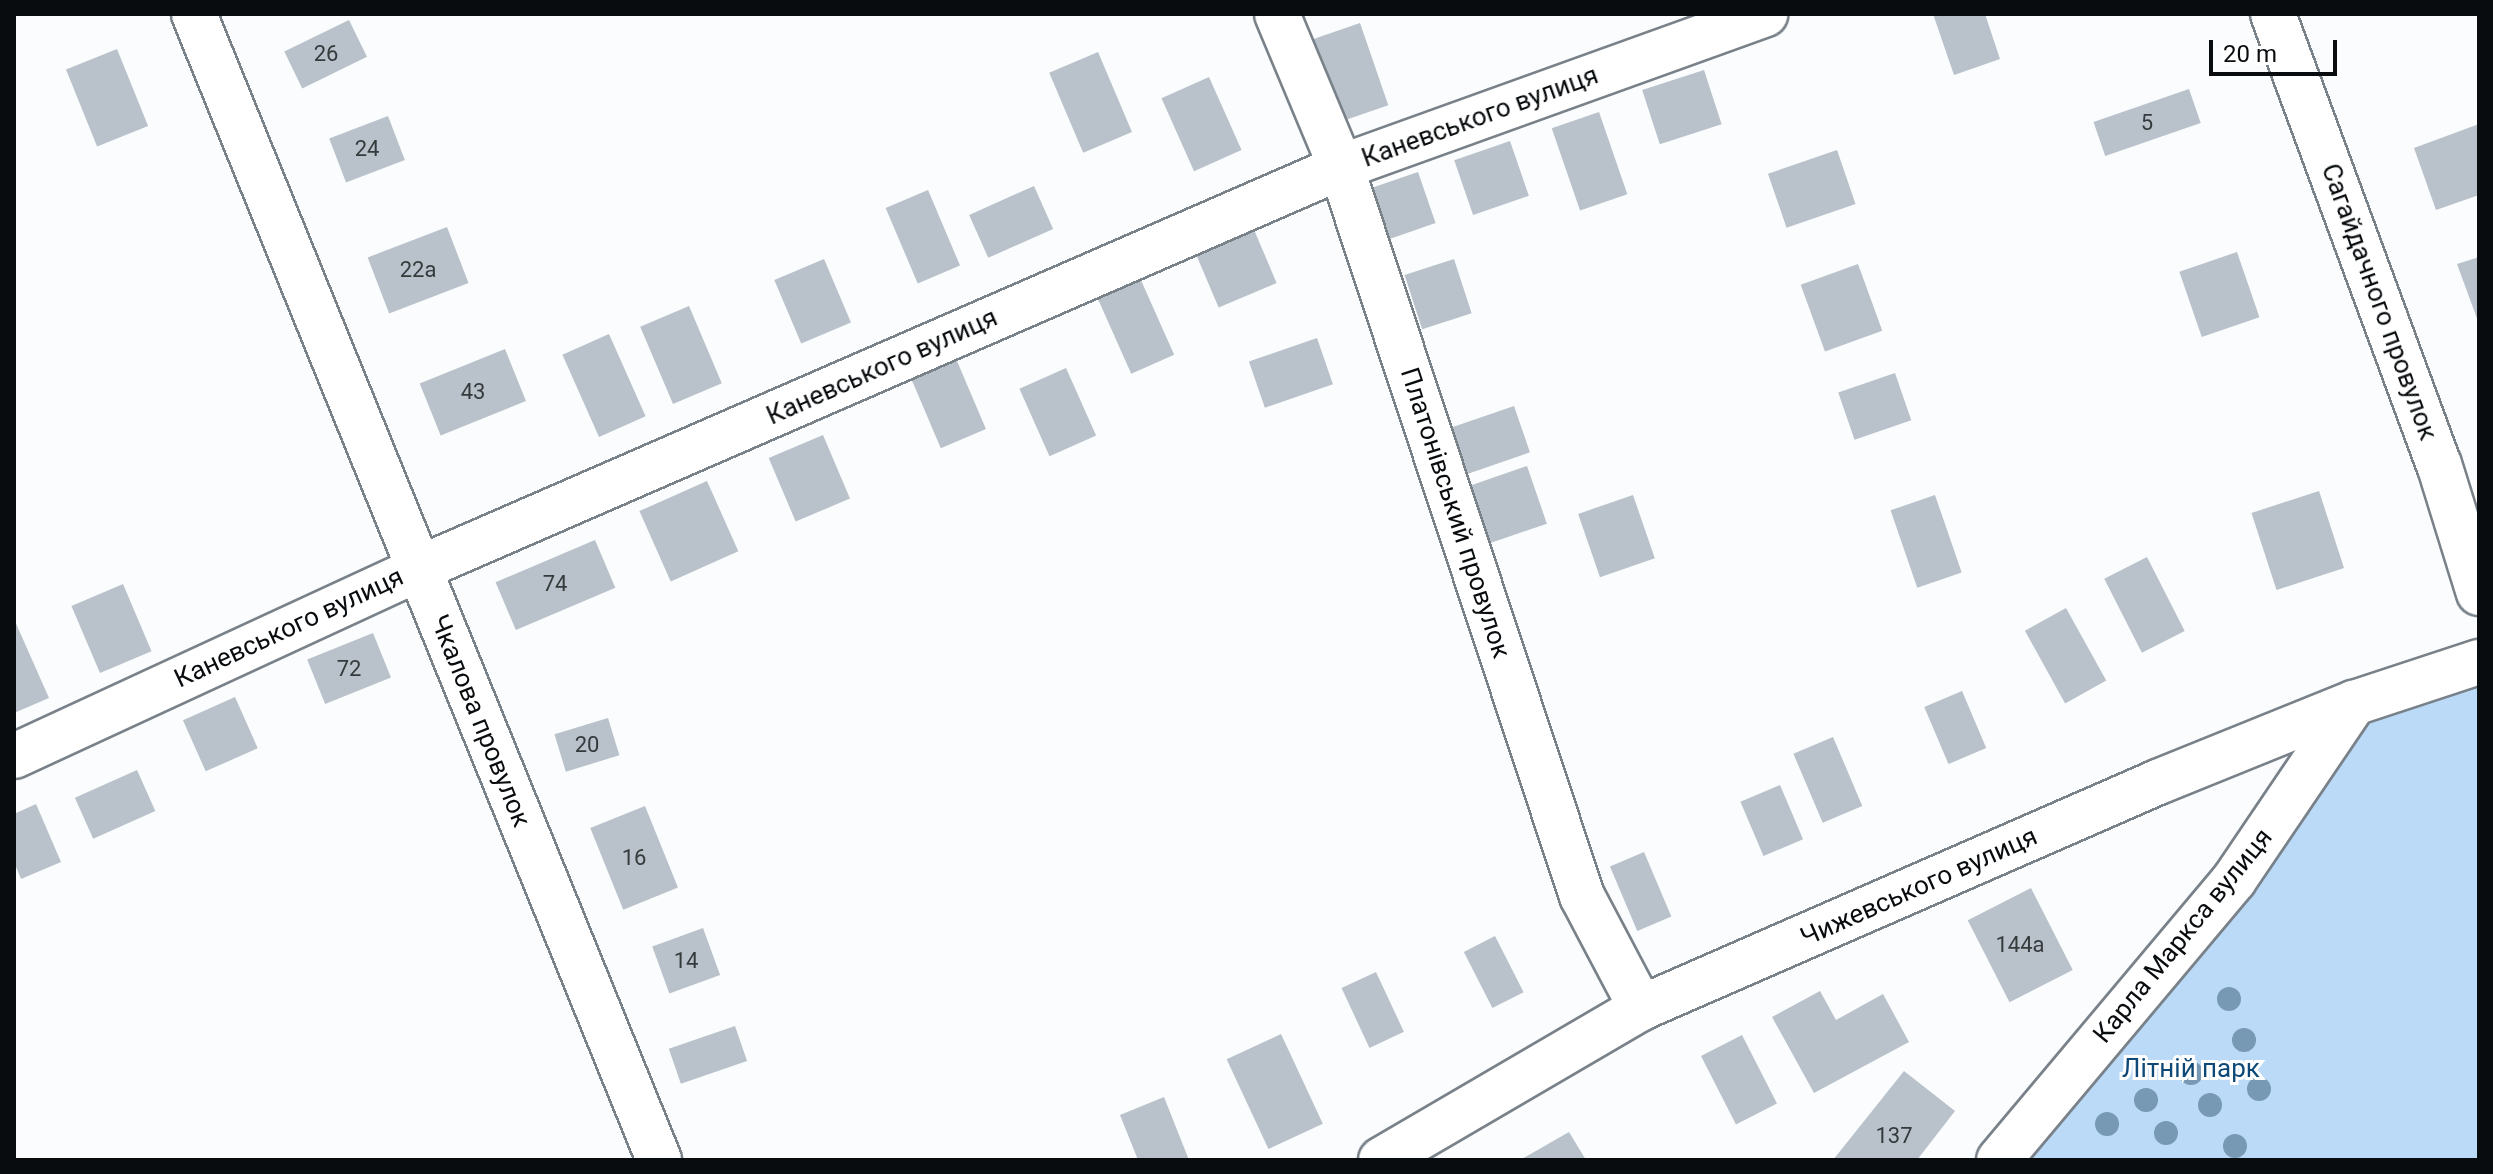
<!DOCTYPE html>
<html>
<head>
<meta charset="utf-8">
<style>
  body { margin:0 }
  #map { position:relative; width:2493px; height:1174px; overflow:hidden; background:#fafcfe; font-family:Roboto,sans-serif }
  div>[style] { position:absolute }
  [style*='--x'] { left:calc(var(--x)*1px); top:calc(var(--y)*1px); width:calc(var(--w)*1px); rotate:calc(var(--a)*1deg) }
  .green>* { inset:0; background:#bbdaf8 }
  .building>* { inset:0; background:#b9c2ca; transform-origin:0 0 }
  .roads { filter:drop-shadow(2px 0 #798189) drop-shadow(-2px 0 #798189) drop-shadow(0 2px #798189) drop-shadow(0 -2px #798189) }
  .street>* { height:44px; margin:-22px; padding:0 22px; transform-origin:22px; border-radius:22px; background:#fff }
  .secondary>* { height:44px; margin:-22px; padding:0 22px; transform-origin:22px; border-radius:22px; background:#fff }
  .trees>* { width:24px; height:24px; margin:-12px; border-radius:50%; background:#7899b4 }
  span { translate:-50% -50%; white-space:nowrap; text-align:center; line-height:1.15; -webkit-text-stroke:6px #fff; paint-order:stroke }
  .number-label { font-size:22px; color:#353a3d }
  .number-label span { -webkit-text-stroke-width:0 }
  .street-label { font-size:26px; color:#090c0e }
  .park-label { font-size:26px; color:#0d4877 }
  .frame { position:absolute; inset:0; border:16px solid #090c0e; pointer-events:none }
  .scale { position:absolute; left:2209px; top:40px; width:128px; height:36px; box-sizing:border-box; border:4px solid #090c0e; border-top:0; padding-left:10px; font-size:24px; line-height:28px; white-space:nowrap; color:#090c0e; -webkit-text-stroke:6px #fff; paint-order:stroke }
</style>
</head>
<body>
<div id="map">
  <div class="green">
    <i style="clip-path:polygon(2479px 662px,2479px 1160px,1999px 1160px,2354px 703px)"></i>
  </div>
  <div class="building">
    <i style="clip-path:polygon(1933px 14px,1985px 14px,2000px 59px,1954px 75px)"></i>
    <i style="left:349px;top:20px;width:41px;height:72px;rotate:64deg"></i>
    <i style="left:1360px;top:23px;width:87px;height:53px;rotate:71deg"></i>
    <i style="left:117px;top:49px;width:83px;height:55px;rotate:68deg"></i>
    <i style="left:1098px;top:52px;width:87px;height:53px;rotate:67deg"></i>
    <i style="left:1704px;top:70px;width:57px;height:65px;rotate:72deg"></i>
    <i style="left:1209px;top:77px;width:80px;height:52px;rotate:66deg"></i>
    <i style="left:2189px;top:89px;width:36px;height:101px;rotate:71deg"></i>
    <i style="left:1599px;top:112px;width:87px;height:50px;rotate:71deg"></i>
    <i style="left:388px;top:116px;width:47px;height:63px;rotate:69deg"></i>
    <i style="clip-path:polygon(2479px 124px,2479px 195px,2436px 210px,2414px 148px)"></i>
    <i style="left:1510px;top:141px;width:58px;height:59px;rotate:71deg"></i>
    <i style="left:1837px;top:150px;width:57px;height:73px;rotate:71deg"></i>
    <i style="left:1418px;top:172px;width:54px;height:54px;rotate:71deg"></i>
    <i style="left:1034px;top:186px;width:47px;height:71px;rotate:66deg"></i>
    <i style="left:928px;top:190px;width:82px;height:46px;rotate:67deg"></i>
    <i style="left:1252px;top:225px;width:63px;height:63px;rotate:67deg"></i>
    <i style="left:447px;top:227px;width:60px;height:85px;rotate:69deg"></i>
    <i style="left:2237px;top:252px;width:69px;height:61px;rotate:71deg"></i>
    <i style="clip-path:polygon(2479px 257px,2479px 324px,2457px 264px)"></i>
    <i style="left:824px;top:259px;width:69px;height:54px;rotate:67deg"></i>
    <i style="left:1454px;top:259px;width:57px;height:52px;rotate:72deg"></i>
    <i style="left:1858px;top:264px;width:71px;height:61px;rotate:70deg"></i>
    <i style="left:1140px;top:278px;width:84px;height:47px;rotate:66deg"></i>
    <i style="left:689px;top:306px;width:84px;height:53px;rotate:67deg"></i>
    <i style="left:609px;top:334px;width:90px;height:51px;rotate:66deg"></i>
    <i style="left:1317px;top:338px;width:49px;height:72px;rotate:71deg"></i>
    <i style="left:505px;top:349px;width:56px;height:92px;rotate:68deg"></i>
    <i style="left:957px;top:361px;width:74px;height:49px;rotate:67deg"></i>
    <i style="left:1066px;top:368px;width:74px;height:51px;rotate:66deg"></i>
    <i style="left:1895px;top:373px;width:50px;height:60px;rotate:71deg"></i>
    <i style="left:1514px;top:406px;width:49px;height:67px;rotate:71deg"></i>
    <i style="left:823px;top:435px;width:69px;height:59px;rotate:67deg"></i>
    <i style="left:1527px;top:466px;width:61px;height:62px;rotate:71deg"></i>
    <i style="left:707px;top:481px;width:77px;height:74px;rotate:66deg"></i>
    <i style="left:2319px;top:491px;width:81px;height:71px;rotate:72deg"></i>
    <i style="left:1633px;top:495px;width:67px;height:58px;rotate:71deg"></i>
    <i style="left:1935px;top:495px;width:82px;height:47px;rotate:71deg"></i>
    <i style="left:595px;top:540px;width:52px;height:108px;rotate:67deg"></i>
    <i style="left:2147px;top:557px;width:83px;height:48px;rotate:63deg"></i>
    <i style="left:123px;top:584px;width:73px;height:56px;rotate:67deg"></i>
    <i style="left:2066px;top:608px;width:83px;height:47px;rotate:61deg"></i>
    <i style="clip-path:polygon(14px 619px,49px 698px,14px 713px)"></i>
    <i style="left:373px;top:633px;width:48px;height:71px;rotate:68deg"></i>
    <i style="left:1962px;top:691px;width:62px;height:41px;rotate:67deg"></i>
    <i style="left:235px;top:697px;width:56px;height:57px;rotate:66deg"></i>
    <i style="left:608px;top:718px;width:39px;height:56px;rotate:73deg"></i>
    <i style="left:1833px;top:737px;width:75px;height:43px;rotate:67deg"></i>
    <i style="left:137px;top:770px;width:45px;height:68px;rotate:66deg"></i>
    <i style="left:1780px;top:785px;width:59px;height:43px;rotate:67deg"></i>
    <i style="clip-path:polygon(36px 804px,61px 862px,21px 879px,14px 862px,14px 814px)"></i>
    <i style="left:645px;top:806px;width:88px;height:59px;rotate:68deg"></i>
    <i style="left:1644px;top:852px;width:70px;height:37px;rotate:67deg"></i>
    <i style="left:2031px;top:888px;width:92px;height:71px;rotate:63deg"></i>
    <i style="left:703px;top:928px;width:50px;height:54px;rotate:70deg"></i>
    <i style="left:1495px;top:936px;width:63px;height:35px;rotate:63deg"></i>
    <i style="left:1376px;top:972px;width:66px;height:38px;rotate:65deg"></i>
    <i style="clip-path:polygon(1820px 991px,1836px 1020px,1883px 994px,1909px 1042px,1814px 1093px,1772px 1017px)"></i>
    <i style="left:735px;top:1026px;width:37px;height:70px;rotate:71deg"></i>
    <i style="left:1281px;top:1034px;width:99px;height:60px;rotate:65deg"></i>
    <i style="left:1742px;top:1035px;width:77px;height:46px;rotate:63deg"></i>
    <i style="clip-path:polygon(1904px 1071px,1955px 1111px,1917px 1160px,1833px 1160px)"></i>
    <i style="clip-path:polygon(1164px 1097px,1189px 1160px,1138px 1160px,1120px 1115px)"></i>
    <i style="clip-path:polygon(1569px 1132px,1586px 1160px,1520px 1160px)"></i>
  </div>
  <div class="roads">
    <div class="street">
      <i style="--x:194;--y:14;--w:1237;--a:67.91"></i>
      <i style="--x:1277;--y:14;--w:166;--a:67.3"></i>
      <i style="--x:1341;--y:167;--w:768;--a:71.71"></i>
      <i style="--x:1582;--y:896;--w:127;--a:62.2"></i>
      <i style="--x:14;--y:756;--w:445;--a:-24.8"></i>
      <i style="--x:418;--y:569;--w:1007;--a:-23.53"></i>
      <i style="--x:1341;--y:167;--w:451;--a:-19.8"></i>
      <i style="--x:1381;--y:1160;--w:301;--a:-30.3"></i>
      <i style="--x:1641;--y:1008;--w:564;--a:-23.61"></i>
      <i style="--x:2158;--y:782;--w:211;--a:-22"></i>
      <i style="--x:2354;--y:703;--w:132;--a:-18.2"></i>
      <i style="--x:1999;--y:1160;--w:366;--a:-50"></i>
      <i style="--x:2234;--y:880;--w:214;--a:-55.9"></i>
    </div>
    <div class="secondary">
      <i style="--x:2273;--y:14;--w:480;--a:69.8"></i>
      <i style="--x:2439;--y:464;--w:135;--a:72.8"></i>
    </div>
  </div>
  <div class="trees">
    <i style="left:2229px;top:999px"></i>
    <i style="left:2244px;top:1040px"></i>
    <i style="left:2191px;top:1073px"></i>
    <i style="left:2259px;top:1089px"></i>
    <i style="left:2146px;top:1100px"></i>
    <i style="left:2210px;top:1105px"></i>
    <i style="left:2107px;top:1124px"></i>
    <i style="left:2166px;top:1133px"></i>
    <i style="left:2235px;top:1146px"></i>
  </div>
  <div class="number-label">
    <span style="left:326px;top:54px">26</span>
    <span style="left:2147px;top:123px">5</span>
    <span style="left:367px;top:149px">24</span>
    <span style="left:418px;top:270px">22а</span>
    <span style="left:473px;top:392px">43</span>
    <span style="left:555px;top:584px">74</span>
    <span style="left:349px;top:669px">72</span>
    <span style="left:587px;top:745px">20</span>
    <span style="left:634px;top:858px">16</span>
    <span style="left:2020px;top:945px">144а</span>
    <span style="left:686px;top:961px">14</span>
    <span style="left:1894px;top:1136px">137</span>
  </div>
  <div class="street-label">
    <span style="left:1480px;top:117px;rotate:-20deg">Каневського вулиця</span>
    <span style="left:2379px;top:302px;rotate:70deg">Сагайдачного провулок</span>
    <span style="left:882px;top:367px;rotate:-24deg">Каневського вулиця</span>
    <span style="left:1455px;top:513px;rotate:72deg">Платонівський провулок</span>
    <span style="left:289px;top:628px;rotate:-25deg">Каневського вулиця</span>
    <span style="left:480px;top:721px;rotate:68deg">Чкалова провулок</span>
    <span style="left:1919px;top:887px;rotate:-24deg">Чижевського вулиця</span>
    <span style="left:2183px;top:936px;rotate:-51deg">Карла Маркса вулиця</span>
  </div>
  <div class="park-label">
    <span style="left:2191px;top:1069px">Літній парк</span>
  </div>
  <div class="frame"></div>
  <div class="scale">20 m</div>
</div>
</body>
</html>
